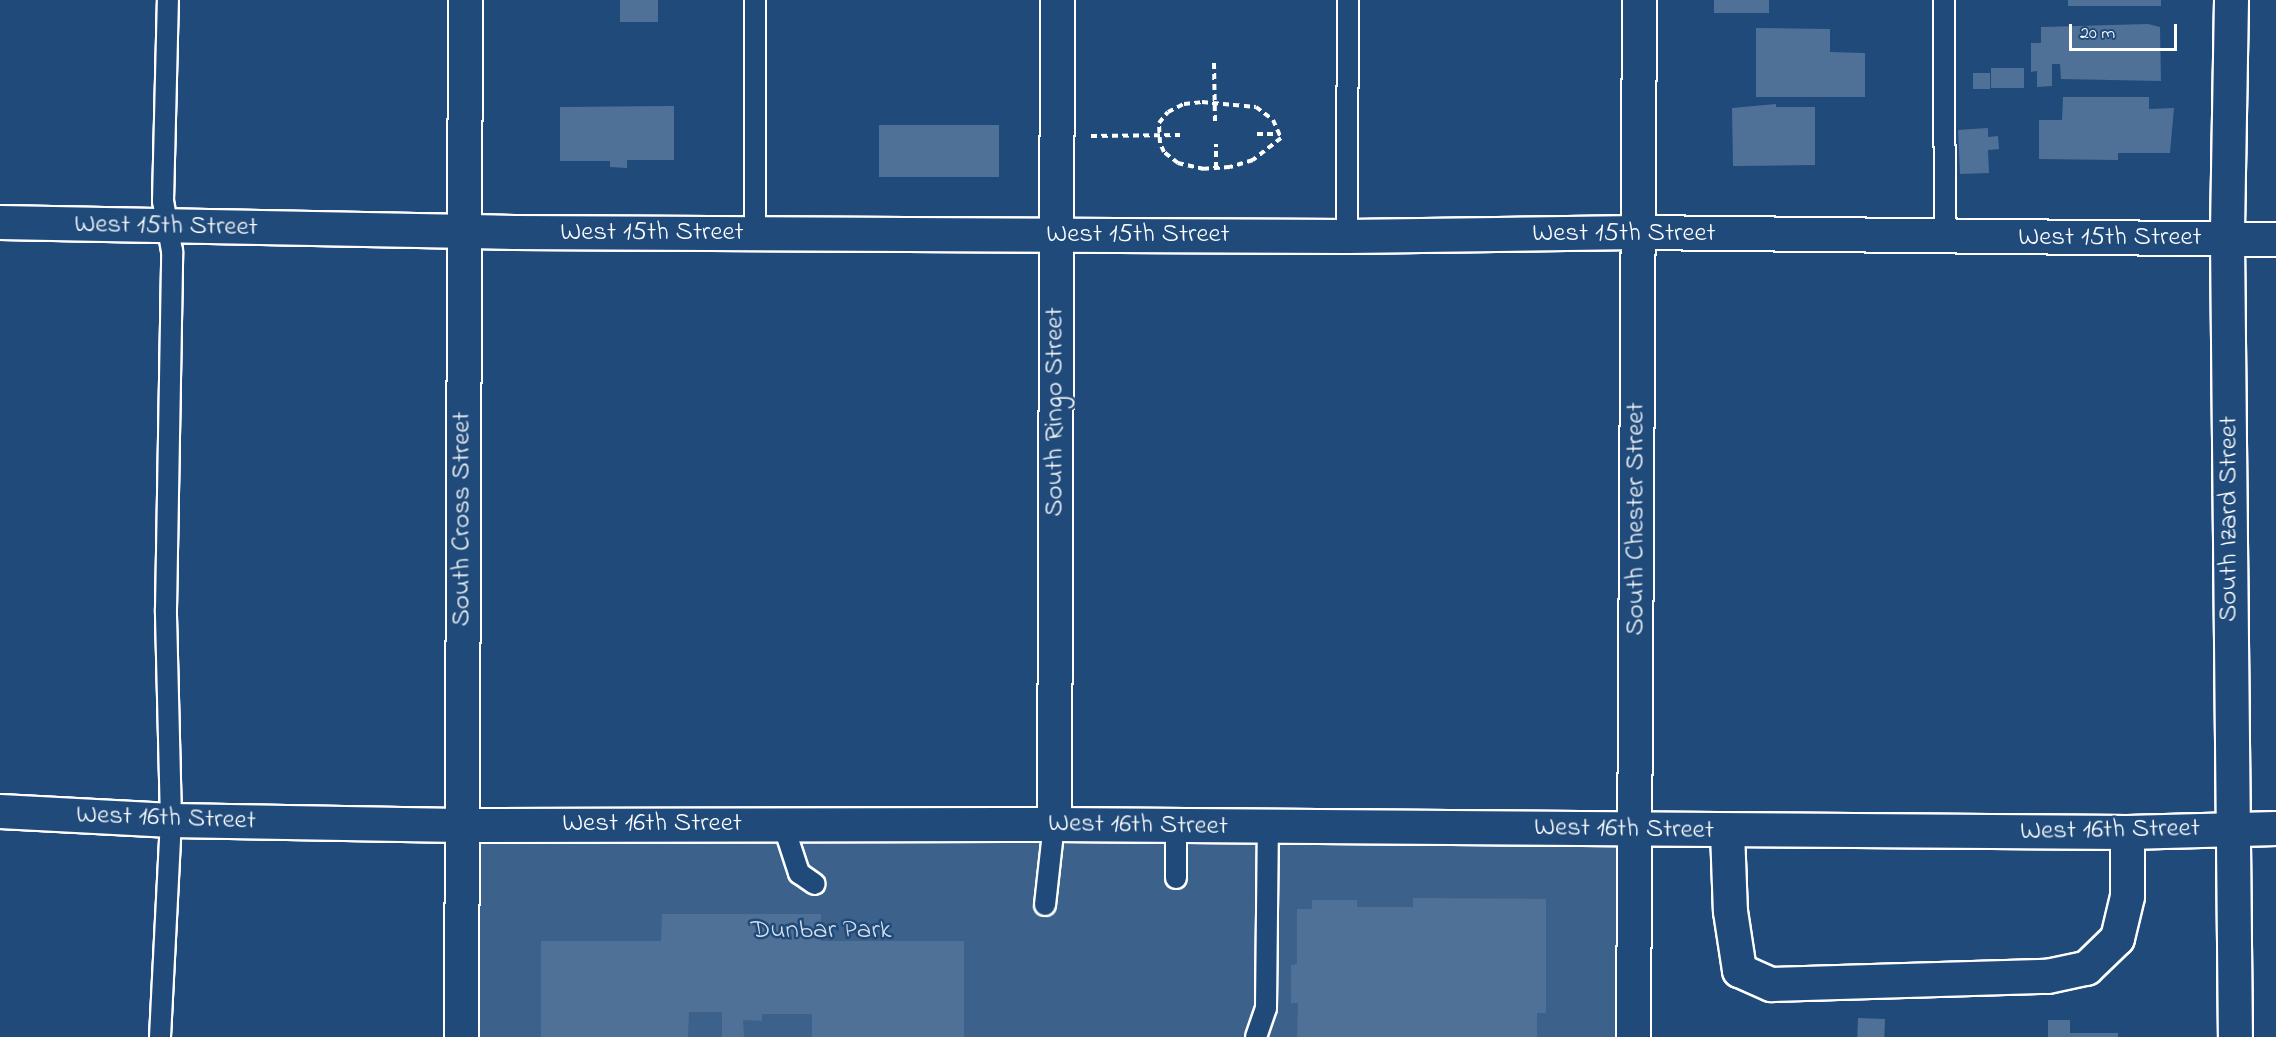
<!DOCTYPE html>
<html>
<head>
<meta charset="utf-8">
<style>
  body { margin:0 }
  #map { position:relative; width:2276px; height:1037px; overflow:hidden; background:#1f4a7a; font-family:"Indie Flower",sans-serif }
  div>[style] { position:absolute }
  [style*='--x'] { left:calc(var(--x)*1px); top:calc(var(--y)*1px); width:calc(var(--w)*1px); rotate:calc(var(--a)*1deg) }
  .green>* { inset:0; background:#3c618b; transform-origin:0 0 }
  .building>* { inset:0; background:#507197; transform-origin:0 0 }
  .path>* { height:4px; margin-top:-2px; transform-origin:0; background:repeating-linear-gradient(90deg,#fff 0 6px,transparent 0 10.5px) }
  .roads { filter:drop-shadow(2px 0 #fff) drop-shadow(-2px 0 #fff) drop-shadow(0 2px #fff) drop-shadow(0 -2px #fff) }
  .lane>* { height:20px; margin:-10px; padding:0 10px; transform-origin:10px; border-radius:10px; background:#1f4a7a }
  .street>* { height:33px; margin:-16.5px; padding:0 16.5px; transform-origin:16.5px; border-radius:16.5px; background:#1f4a7a }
  .secondary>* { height:33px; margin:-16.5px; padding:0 16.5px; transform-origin:16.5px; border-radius:16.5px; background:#1f4a7a }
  span { translate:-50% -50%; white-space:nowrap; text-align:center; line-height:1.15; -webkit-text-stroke:5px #1f4a7a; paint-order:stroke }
  .street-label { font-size:27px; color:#fff }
  .park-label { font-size:27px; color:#d8dfe8 }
  .scale { position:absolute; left:2069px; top:24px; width:108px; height:27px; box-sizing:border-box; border:3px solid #fff; border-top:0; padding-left:8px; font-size:18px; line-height:21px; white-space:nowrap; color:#fff; -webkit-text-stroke:4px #1f4a7a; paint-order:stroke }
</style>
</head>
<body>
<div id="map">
  <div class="green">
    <i style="left:459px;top:825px;width:1177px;height:212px"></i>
  </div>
  <div class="building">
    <i style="left:620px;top:0;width:38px;height:22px"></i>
    <i style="left:1714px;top:0;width:55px;height:13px"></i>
    <i style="left:2068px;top:0;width:93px;height:6px"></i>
    <i style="clip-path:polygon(2148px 24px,2160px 27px,2161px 81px,2061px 79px,2060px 64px,2052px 64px,2052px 86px,2037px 87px,2037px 71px,2031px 72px,2031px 43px,2041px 43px,2041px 27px)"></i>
    <i style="clip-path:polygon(1756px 28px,1830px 29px,1830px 52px,1865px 53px,1865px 97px,1756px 97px)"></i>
    <i style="left:1991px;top:68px;width:33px;height:20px"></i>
    <i style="left:1990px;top:73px;width:16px;height:17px;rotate:90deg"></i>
    <i style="clip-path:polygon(2063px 97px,2149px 97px,2149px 109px,2174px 108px,2170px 153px,2118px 153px,2118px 160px,2039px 159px,2039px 120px,2062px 120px)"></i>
    <i style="clip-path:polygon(1776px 104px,1776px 107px,1815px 107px,1815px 165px,1733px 166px,1732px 108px)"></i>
    <i style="clip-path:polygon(674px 106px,674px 160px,627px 160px,627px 168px,610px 167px,610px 161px,560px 161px,560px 107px)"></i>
    <i style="left:879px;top:125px;width:120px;height:52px"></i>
    <i style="clip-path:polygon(1988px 128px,1988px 137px,1998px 136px,1999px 149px,1988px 150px,1989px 173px,1960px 174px,1958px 130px)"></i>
    <i style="clip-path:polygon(1413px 898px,1546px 899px,1546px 1013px,1537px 1013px,1537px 1037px,1297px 1037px,1298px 1003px,1291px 1003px,1291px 965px,1297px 964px,1297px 909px,1312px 909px,1312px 900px,1357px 900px,1357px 907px,1413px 907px)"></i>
    <i style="clip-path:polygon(662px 914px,821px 914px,821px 941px,964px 941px,964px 1037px,812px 1037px,812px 1014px,762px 1014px,762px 1021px,743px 1020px,744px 1037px,722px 1037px,722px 1012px,689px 1012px,688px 1037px,541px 1037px,541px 941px,661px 941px)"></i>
    <i style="left:1858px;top:1018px;width:27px;height:19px;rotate:2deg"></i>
    <i style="clip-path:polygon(2048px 1020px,2070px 1020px,2070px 1033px,2118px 1033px,2118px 1037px,2048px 1037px)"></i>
  </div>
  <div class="path">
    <i style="--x:1214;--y:63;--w:58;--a:89"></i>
    <i style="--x:1202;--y:102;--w:54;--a:5.3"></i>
    <i style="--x:1256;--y:107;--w:21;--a:37"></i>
    <i style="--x:1273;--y:120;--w:20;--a:66"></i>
    <i style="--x:1281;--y:138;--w:36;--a:142"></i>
    <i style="--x:1253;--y:160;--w:24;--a:163"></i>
    <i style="--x:1230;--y:167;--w:26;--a:176"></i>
    <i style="--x:1204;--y:169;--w:27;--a:-167"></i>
    <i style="--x:1178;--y:163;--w:18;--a:-142"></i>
    <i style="--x:1164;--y:152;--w:10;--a:-114"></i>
    <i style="--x:1160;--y:143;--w:20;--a:-93"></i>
    <i style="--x:1159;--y:123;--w:14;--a:-51"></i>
    <i style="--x:1168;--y:112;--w:18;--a:-27"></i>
    <i style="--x:1184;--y:104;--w:18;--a:-6"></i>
    <i style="--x:1257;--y:134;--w:23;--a:0"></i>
    <i style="--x:1091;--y:136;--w:89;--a:-0.6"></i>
    <i style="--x:1216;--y:168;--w:24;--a:-90"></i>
  </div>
  <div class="roads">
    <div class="lane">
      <i style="--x:1944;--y:0;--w:238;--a:89.8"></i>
      <i style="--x:755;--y:233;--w:233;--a:-90"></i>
      <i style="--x:1347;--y:236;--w:236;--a:-89.8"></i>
      <i style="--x:783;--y:824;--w:52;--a:71.9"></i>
      <i style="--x:799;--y:873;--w:19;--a:35"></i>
      <i style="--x:1176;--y:878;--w:53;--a:-90"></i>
      <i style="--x:1045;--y:905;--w:81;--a:-83.7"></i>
      <i style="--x:160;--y:1037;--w:217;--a:-87.1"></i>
      <i style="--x:171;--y:820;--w:211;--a:-91.4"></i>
      <i style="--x:166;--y:609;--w:358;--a:-89"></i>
      <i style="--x:172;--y:251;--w:51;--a:-100.2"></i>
      <i style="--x:163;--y:201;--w:201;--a:-88.6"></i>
      <i style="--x:1256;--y:1037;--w:31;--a:-71"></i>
      <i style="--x:1266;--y:1008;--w:181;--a:-89.4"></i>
    </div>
    <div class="street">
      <i style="--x:0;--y:811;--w:171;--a:3"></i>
      <i style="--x:171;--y:820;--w:288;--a:1"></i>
      <i style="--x:459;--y:825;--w:595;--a:-0.1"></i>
      <i style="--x:1054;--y:824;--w:1073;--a:0.43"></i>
      <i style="--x:2127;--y:832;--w:149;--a:-1.5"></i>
      <i style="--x:1054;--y:824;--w:824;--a:-89.79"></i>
      <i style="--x:1727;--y:831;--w:80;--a:87.9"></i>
      <i style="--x:1730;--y:911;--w:60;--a:81.3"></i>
      <i style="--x:1739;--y:970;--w:35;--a:24"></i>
      <i style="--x:1771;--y:984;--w:276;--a:-1.7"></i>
      <i style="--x:2047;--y:976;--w:40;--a:-12"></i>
      <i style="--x:2086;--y:968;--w:43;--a:-44.1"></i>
      <i style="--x:2117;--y:938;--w:43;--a:-76.6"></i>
      <i style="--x:2127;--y:896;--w:64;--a:-90"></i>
      <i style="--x:461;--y:1037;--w:1037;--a:-89.78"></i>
    </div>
    <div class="secondary">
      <i style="--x:2231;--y:0;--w:239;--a:91"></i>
      <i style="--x:2227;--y:239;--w:798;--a:89.43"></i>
      <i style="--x:0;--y:222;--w:514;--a:1.11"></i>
      <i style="--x:514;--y:232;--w:833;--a:0.28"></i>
      <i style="--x:1347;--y:236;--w:290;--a:-0.8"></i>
      <i style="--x:1637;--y:232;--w:639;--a:0.63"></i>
      <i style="--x:1633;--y:1037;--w:1037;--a:-89.67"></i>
    </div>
  </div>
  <div class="street-label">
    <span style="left:166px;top:226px;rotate:1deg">West 15th Street</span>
    <span style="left:652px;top:233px">West 15th Street</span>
    <span style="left:1624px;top:234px">West 15th Street</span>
    <span style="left:1138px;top:235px">West 15th Street</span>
    <span style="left:2110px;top:238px">West 15th Street</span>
    <span style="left:1055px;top:412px;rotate:-90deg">South Ringo Street</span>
    <span style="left:462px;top:519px;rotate:-90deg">South Cross Street</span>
    <span style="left:1636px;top:519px;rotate:-90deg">South Chester Street</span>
    <span style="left:2229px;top:519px;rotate:-90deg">South Izard Street</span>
    <span style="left:166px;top:818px;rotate:2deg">West 16th Street</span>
    <span style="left:652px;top:824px">West 16th Street</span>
    <span style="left:1138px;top:825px;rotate:1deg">West 16th Street</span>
    <span style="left:1624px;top:829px;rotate:1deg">West 16th Street</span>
    <span style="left:2110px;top:830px;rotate:-1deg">West 16th Street</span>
  </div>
  <div class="park-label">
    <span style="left:821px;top:931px">Dunbar Park</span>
  </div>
  <div class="scale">20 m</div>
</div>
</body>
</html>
